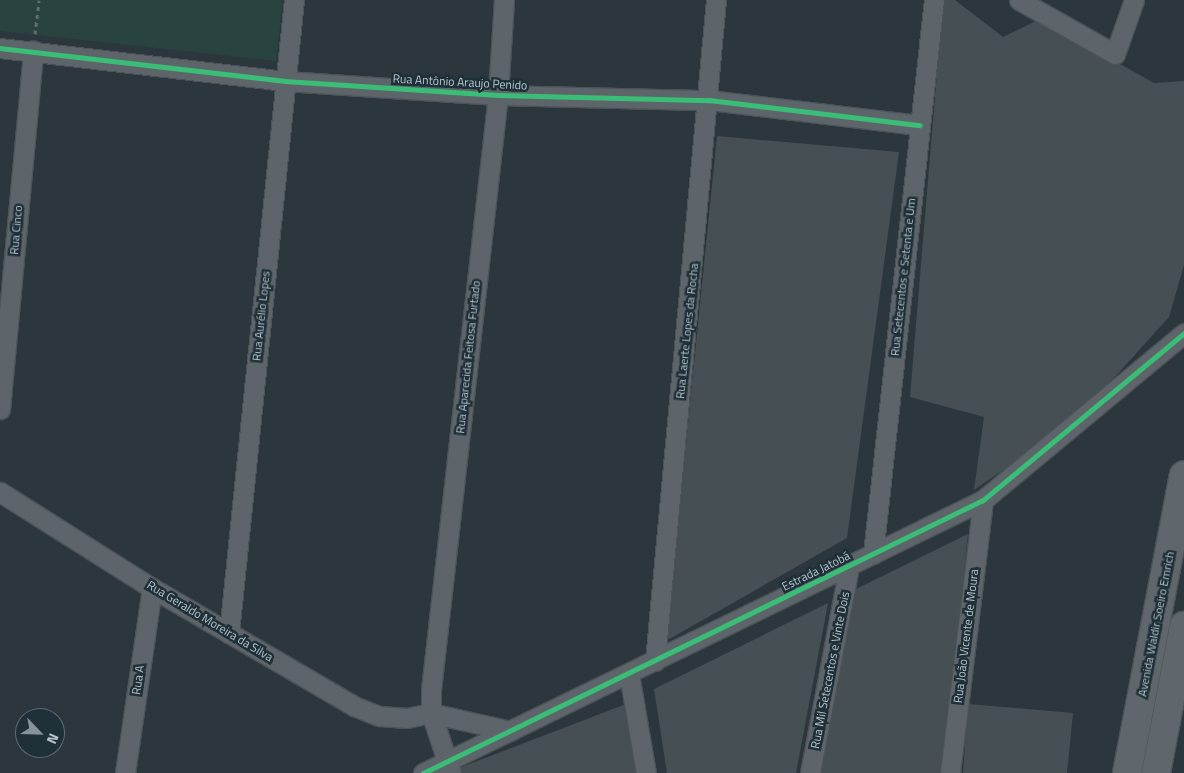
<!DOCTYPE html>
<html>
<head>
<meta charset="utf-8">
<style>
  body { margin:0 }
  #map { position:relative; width:1184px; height:773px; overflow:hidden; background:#2c373d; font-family:"Titillium Web",sans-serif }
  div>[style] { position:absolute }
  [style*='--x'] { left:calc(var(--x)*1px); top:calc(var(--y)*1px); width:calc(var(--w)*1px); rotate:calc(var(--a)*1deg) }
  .green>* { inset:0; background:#294340 }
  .building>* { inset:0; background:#464f54 }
  .path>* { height:3px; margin-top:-1.5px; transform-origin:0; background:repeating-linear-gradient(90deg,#616a6d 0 4px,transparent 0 8px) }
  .roads { filter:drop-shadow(1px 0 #4b5357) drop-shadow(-1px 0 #4b5357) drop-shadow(0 1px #4b5357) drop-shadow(0 -1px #4b5357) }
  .minor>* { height:19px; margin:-9.5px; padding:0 9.5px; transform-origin:9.5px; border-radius:9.5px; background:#5d656a }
  .primary>* { height:28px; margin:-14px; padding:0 14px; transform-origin:14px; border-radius:14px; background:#5f676c }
  .cycleway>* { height:5px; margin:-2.5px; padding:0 2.5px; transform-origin:2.5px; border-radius:2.5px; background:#3abd76 }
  span { translate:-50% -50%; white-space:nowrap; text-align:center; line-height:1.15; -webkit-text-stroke:5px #1f3039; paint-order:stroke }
  .street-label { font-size:12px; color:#b7c5cd }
  .north { position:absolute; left:15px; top:708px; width:50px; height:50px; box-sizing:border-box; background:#1f3039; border:1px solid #5c6c74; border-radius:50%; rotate:114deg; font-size:14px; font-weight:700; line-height:20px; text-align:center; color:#b7c5cd }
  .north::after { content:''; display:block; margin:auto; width:18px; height:22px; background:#86939b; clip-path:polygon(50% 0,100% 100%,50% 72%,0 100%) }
</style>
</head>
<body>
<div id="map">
  <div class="green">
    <i style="clip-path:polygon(0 0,283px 0,276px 61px,0 31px)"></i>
  </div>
  <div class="building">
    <i style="clip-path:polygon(943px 0,955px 0,1003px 37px,1040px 19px,1154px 83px,1184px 81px,1184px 265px,1169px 317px,1076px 420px,974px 490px,984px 417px,910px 397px)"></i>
    <i style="clip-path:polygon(717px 136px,899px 152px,847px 538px,666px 641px)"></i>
    <i style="clip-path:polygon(968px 534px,944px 773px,818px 773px,852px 591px)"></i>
    <i style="clip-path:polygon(828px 603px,796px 773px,667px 773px,654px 689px)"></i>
    <i style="clip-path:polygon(626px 704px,639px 773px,461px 773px,459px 768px)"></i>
    <i style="clip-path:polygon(968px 704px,1073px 713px,1067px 773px,963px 773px)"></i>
  </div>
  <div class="path">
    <i style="--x:35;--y:34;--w:34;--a:-83"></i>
  </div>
  <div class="roads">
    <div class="minor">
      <i style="--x:1019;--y:0;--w:110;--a:29.4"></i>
      <i style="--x:1115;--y:54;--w:57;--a:-70.6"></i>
      <i style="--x:0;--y:48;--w:287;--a:6.6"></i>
      <i style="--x:285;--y:81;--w:213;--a:3.8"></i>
      <i style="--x:498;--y:95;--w:211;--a:1.4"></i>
      <i style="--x:709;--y:100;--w:212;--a:6.8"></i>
      <i style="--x:0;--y:409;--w:360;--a:-84.7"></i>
      <i style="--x:0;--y:492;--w:180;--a:32.3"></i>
      <i style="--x:152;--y:588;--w:234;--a:30.3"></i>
      <i style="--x:354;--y:706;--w:27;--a:22"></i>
      <i style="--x:379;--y:716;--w:28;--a:4"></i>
      <i style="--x:407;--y:718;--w:25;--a:-12"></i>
      <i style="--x:431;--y:713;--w:81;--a:12.8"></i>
      <i style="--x:873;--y:554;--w:557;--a:-83.72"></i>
      <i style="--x:229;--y:633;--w:636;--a:-84.14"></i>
      <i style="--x:655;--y:661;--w:664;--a:-84.73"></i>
      <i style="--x:629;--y:674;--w:100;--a:80.3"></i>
      <i style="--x:125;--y:773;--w:187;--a:-81.7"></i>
      <i style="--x:423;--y:773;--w:623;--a:-25.99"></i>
      <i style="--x:983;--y:500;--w:261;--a:-39.7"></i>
      <i style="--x:451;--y:773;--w:63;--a:-108.4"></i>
      <i style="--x:431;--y:713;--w:23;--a:-90"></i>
      <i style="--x:431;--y:690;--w:599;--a:-83.58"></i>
      <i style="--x:498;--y:95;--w:95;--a:-86.4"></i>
      <i style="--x:810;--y:773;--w:211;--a:-79.3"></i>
      <i style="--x:950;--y:773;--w:275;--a:-83.1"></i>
    </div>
    <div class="primary">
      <i style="--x:1127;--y:773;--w:303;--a:-79.2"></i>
      <i style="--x:1156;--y:773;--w:150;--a:-79.2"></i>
    </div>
  </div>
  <div class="cycleway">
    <i style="--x:0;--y:48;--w:287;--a:6.6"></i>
    <i style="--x:285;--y:81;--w:213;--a:3.8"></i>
    <i style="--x:498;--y:95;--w:211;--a:1.4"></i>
    <i style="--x:709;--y:100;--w:212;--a:6.8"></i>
    <i style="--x:423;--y:773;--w:623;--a:-25.99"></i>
    <i style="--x:983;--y:500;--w:261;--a:-39.7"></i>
  </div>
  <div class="street-label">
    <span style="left:460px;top:82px;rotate:3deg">Rua Antônio Araujo Penido</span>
    <span style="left:16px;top:230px;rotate:-85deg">Rua Cinco</span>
    <span style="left:903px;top:277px;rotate:-84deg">Rua Setecentos e Setenta e Um</span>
    <span style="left:261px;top:316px;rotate:-84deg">Rua Aurélio Lopes</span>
    <span style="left:687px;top:331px;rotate:-84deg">Rua Laerte Lopes da Rocha</span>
    <span style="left:468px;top:357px;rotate:-84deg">Rua Aparecida Feitosa Furtado</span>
    <span style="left:816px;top:571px;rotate:-26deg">Estrada Jatobá</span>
    <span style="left:210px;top:621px;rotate:31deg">Rua Geraldo Moreira da Silva</span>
    <span style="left:1156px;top:624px;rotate:-79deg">Avenida Waldir Soeiro Emrich</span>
    <span style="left:966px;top:636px;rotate:-83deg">Rua João Vicente de Moura</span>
    <span style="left:830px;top:670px;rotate:-79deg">Rua Mil Setecentos e Vinte Dois</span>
    <span style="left:138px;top:680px;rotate:-82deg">Rua A</span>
  </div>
  <div class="north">N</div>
</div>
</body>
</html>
